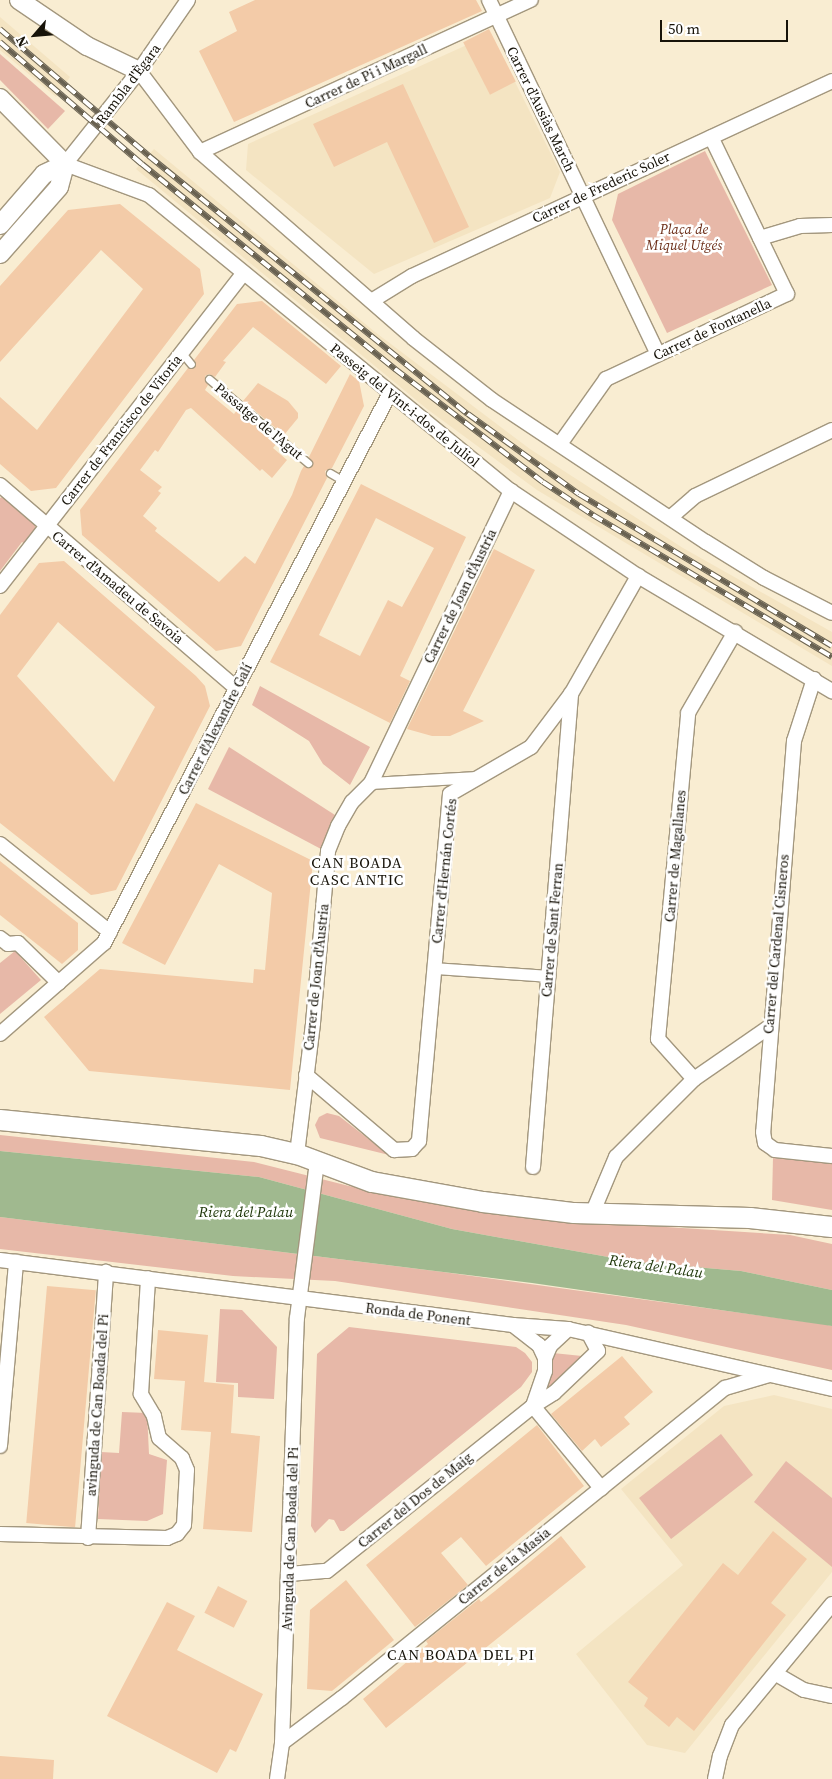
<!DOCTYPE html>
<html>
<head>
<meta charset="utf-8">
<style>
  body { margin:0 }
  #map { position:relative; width:832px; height:1779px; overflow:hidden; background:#f9edd2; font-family:"Source Serif 4",serif }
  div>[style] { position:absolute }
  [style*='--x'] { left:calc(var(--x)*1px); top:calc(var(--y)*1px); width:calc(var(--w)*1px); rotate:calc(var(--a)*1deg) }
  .built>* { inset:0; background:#f4e4c2 }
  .green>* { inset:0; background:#e7b8a8; transform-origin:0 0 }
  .water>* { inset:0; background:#a0b98f }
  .building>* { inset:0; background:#f3cba8; transform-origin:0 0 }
  .roads { filter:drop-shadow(1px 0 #a3977e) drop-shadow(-1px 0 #a3977e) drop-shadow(0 1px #a3977e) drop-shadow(0 -1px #a3977e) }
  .service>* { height:7px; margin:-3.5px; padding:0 3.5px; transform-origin:3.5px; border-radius:3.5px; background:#fff }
  .pedestrian>* { height:11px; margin:-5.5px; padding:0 5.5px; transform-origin:5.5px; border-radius:5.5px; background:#fff }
  .minor>* { height:14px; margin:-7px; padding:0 7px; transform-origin:7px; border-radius:7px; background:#fff }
  .tertiary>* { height:18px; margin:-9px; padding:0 9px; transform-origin:9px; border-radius:9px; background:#fff }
  .secondary>* { height:20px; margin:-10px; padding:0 10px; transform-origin:10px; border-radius:10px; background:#fff }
  .rail>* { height:5.5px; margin-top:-2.75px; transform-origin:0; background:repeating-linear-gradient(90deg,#fff 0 11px,#696252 0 22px); box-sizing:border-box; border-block:1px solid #696252 }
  span { translate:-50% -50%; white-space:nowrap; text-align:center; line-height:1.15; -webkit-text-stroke:5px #fff; paint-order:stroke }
  .street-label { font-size:14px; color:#171309 }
  .park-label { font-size:14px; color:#6d2f19; font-style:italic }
  .neighbourhood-label { font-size:15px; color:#171309; letter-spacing:1px }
  .water-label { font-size:15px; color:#1c3406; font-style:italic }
  .north { position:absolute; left:10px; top:10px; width:50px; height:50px; -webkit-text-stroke:4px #fff; paint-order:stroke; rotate:243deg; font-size:14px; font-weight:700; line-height:20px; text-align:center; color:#171309 }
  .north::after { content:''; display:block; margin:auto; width:18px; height:22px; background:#171309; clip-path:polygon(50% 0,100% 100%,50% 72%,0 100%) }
  .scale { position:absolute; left:660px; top:20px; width:128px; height:22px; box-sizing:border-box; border:2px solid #171309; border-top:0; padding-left:6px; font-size:15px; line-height:18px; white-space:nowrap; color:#171309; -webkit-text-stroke:4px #fff; paint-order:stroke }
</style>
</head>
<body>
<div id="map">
  <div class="built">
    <i style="clip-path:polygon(0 17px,70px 77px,56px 97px,0 50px)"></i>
    <i style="clip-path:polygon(491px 34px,560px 172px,550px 198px,374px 274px,246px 170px,248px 144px)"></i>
    <i style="clip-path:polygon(154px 149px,375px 332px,530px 449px,683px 548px,832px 632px,832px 666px,537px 490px,427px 409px,136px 169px)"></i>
    <i style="clip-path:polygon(774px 1395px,832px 1409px,832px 1572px,685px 1753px,647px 1745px,576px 1654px,683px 1565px,621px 1489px,724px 1406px)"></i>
  </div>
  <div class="green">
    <i style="clip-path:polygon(0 54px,65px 111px,48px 129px,0 80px)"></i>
    <i style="clip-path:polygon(705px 151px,772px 285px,667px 333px,612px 220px,618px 194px)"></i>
    <i style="clip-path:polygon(6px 495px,35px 522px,35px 531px,26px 545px,22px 542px,0 571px,0 498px)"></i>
    <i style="clip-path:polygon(260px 686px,370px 747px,350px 785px,323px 764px,309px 741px,252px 705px)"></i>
    <i style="clip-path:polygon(229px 747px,335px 815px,321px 849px,208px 789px)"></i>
    <i style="clip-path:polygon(15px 951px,41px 980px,0 1014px,0 963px)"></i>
    <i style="clip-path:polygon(327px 1113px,339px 1116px,389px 1155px,320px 1138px,315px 1125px,319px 1117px)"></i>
    <i style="clip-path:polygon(0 1135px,254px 1162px,349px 1186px,541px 1219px,790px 1235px,832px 1244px,832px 1290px,741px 1271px,636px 1262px,452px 1229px,259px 1177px,0 1151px)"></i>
    <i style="clip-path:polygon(773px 1158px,832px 1163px,832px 1210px,772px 1200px)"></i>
    <i style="clip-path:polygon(0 1217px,443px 1272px,823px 1324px,832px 1326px,832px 1370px,626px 1325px,335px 1281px,233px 1276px,0 1249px)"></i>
    <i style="clip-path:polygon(220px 1309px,242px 1310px,277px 1347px,274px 1399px,238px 1397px,238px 1383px,216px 1382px)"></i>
    <i style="clip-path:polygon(349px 1327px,516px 1347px,525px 1353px,532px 1362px,532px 1372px,521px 1387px,344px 1531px,340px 1531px,334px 1520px,329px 1519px,315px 1533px,311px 1526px,317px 1354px)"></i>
    <i style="clip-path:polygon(553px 1353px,582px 1356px,582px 1361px,551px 1389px,547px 1386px)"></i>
    <i style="clip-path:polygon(122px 1412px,147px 1413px,149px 1454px,167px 1460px,163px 1514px,147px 1521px,98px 1519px,101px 1452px,119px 1453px)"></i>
    <i style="left:721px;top:1434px;width:52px;height:104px;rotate:52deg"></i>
    <i style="clip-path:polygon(786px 1461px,832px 1498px,832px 1567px,754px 1502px)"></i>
  </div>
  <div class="water">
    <i style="clip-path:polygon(0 1151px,259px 1177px,452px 1229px,636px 1262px,741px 1271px,832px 1290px,832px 1326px,532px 1283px,0 1217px)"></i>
  </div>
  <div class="building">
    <i style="clip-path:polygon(255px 0,476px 0,482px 11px,234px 122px,199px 51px,237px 31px,229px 12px)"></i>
    <i style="left:489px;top:29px;width:59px;height:29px;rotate:63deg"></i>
    <i style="clip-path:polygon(403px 84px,469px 227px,434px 243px,387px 142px,334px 167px,313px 124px)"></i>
    <i style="clip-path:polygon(120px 204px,200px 269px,204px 294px,56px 488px,31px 491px,0 464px,0 397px,37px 430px,143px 289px,101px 250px,0 362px,0 286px,68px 210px)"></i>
    <i style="clip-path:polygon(262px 301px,341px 366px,326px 384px,253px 327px,223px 361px,226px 362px,215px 377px,209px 374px,205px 376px,208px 385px,205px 390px,234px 414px,237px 410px,277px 443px,273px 448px,287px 460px,272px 478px,262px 469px,260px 471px,191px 408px,186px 410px,158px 452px,155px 450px,140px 470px,162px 487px,158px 491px,161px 493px,143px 516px,157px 528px,155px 531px,219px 582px,245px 556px,255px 564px,292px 495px,301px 471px,304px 466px,312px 466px,309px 457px,350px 374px,359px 381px,364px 406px,332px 468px,325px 471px,327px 478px,241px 646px,216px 651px,82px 535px,80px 510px,188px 368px,195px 368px,194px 360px,237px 304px)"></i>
    <i style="clip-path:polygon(258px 383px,288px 401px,298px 413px,298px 418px,284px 435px,243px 401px)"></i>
    <i style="clip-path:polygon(evenodd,361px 484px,466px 537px,400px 676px,410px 681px,390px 723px,270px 662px,361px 484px,376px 518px,434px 548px,402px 607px,388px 600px,360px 656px,319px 635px,376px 518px)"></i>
    <i style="clip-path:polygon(494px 549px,535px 570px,463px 711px,484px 721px,450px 736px,432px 736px,407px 729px)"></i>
    <i style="clip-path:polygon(evenodd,64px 561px,196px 676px,205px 686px,210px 706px,116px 890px,98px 894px,91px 895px,0 823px,0 615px,39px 563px,64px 561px,58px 622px,155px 707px,114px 782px,17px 676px,58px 622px)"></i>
    <i style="clip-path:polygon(196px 803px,313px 861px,290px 1090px,89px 1071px,44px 1017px,100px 969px,253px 983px,254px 969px,265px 970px,272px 893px,219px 864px,165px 965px,122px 943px)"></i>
    <i style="clip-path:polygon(0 861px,78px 923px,78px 950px,62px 964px,0 915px)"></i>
    <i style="left:47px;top:1286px;width:49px;height:238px;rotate:5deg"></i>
    <i style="clip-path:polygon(158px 1330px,208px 1335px,204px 1382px,234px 1385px,231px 1433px,260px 1436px,252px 1532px,203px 1529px,211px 1432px,181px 1430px,185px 1381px,154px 1379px)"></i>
    <i style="clip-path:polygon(622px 1356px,653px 1392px,624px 1417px,630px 1424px,601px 1447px,595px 1439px,582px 1451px,551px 1414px)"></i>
    <i style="clip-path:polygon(537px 1425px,584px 1486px,486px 1566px,461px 1537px,441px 1553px,468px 1585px,415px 1627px,366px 1565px)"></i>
    <i style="clip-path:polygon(773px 1531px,807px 1559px,771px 1603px,786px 1615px,694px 1731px,677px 1717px,669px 1727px,644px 1706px,648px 1698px,628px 1682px,723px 1563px,738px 1575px)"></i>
    <i style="clip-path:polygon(561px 1536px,586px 1567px,386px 1728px,363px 1699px,428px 1644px,426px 1641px,479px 1599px,481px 1602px,495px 1591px)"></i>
    <i style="clip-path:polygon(346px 1580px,394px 1640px,332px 1691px,307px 1689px,310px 1610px)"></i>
    <i style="left:218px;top:1586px;width:33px;height:30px;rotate:27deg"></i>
    <i style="clip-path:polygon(167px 1602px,195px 1616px,177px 1650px,263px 1694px,236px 1752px,230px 1749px,217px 1773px,107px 1716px)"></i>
    <i style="clip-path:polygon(0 1756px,54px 1760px,53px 1779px,0 1779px)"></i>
  </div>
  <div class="roads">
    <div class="service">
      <i style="--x:182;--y:353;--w:14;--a:51"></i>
      <i style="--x:209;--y:379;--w:130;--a:40.3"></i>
      <i style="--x:330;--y:473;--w:14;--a:30"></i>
    </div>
    <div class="pedestrian">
      <i style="--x:371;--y:783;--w:105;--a:-3.3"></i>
      <i style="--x:434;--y:968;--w:114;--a:4"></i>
    </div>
    <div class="minor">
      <i style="--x:188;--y:0;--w:86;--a:124.6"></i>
      <i style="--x:139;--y:71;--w:119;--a:128.5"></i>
      <i style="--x:65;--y:164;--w:90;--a:20.3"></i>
      <i style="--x:149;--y:195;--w:468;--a:39.3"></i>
      <i style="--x:511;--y:491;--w:153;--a:33.8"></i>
      <i style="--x:638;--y:576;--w:226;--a:30.7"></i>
      <i style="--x:489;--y:0;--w:392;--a:64.5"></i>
      <i style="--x:139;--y:71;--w:101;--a:53"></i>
      <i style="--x:200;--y:152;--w:283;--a:41.1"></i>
      <i style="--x:413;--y:338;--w:100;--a:38.1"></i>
      <i style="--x:492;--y:400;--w:257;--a:33.6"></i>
      <i style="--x:706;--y:542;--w:68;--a:31.8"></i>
      <i style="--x:764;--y:578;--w:76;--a:27.2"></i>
      <i style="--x:200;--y:152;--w:364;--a:-24.7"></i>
      <i style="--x:760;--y:238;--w:42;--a:-16.7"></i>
      <i style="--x:800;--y:226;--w:32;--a:-2"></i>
      <i style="--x:373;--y:300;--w:46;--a:-31.6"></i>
      <i style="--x:412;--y:276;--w:463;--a:-24.9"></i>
      <i style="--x:560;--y:444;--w:80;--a:-54.7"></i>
      <i style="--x:606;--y:379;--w:200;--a:-25.2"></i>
      <i style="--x:787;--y:294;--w:174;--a:-115.8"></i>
      <i style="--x:0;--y:485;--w:311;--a:40.7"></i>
      <i style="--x:671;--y:517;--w:32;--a:-41"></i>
      <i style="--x:695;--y:496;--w:152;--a:-25.7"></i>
      <i style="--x:0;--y:586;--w:395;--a:-52.1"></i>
      <i style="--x:814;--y:679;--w:65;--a:107.9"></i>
      <i style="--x:794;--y:741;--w:392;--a:94.5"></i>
      <i style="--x:763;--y:1132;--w:11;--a:80"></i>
      <i style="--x:765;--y:1143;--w:12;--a:35"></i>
      <i style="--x:775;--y:1150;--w:57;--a:6"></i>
      <i style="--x:0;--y:844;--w:141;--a:38.7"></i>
      <i style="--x:0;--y:938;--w:10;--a:37"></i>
      <i style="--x:8;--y:944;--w:10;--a:-6"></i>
      <i style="--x:18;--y:943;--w:57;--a:44.3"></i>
      <i style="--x:0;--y:1034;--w:138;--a:-41.2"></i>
      <i style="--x:104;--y:943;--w:620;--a:-62.53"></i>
      <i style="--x:306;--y:1075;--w:116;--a:40.4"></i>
      <i style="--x:394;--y:1150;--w:18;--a:-3"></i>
      <i style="--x:412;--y:1149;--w:11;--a:-49"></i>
      <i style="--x:419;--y:1141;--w:348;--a:-84.9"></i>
      <i style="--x:450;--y:794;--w:94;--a:-30.1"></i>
      <i style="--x:531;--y:747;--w:66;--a:-53"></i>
      <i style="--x:571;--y:694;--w:136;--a:-60.4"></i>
      <i style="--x:694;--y:1079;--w:54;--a:-132"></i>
      <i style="--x:658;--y:1039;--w:327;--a:-84.7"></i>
      <i style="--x:688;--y:713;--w:94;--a:-59.9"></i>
      <i style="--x:297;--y:1154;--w:132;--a:-83"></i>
      <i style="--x:313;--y:1023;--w:173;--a:-85"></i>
      <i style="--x:328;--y:851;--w:27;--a:-68"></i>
      <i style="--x:338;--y:826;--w:28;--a:-60"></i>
      <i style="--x:352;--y:802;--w:27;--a:-45"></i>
      <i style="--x:371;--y:783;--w:324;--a:-64.4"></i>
      <i style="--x:533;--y:1167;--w:475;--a:-85.4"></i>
      <i style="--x:592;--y:1214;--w:62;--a:-67.2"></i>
      <i style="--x:616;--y:1157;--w:110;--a:-45"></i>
      <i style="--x:694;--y:1079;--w:91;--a:-34.7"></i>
      <i style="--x:0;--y:1260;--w:517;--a:7.22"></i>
      <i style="--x:513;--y:1325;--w:55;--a:4.2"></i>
      <i style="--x:568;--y:1329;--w:271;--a:12.8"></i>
      <i style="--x:513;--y:1325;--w:33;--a:38"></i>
      <i style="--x:539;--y:1345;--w:14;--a:65"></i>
      <i style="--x:545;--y:1358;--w:13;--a:90"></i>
      <i style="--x:545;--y:1371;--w:37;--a:109"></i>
      <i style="--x:545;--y:1358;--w:13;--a:-67"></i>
      <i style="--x:550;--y:1346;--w:25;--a:-43"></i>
      <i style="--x:533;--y:1406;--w:107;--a:50.3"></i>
      <i style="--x:0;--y:1446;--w:185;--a:-85"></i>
      <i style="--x:0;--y:1534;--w:167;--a:1.4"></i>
      <i style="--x:167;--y:1538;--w:11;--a:-22"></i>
      <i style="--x:177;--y:1534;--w:11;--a:-52"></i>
      <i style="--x:184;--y:1525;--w:55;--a:-86.9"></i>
      <i style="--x:187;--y:1470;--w:13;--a:-113"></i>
      <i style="--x:182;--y:1458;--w:30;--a:-139"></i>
      <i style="--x:159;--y:1438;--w:23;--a:-103"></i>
      <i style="--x:154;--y:1416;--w:26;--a:-121"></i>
      <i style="--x:141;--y:1394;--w:116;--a:-86.5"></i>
      <i style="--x:88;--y:1538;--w:267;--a:-86.1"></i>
      <i style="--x:289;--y:1574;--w:38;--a:-5"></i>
      <i style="--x:327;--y:1571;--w:264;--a:-38.7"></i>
      <i style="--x:533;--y:1406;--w:25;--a:-32"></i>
      <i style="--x:554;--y:1393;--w:61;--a:-43.7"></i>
      <i style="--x:598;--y:1351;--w:21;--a:-118"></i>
      <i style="--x:776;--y:1674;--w:32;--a:30"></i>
      <i style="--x:804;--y:1690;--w:29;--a:12"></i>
      <i style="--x:282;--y:1743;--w:75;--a:-36.9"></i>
      <i style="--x:342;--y:1698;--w:493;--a:-39"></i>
      <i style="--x:725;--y:1388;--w:46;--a:-16.5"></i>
      <i style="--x:277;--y:1779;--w:36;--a:-82"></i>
      <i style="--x:282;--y:1743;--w:425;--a:-88"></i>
      <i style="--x:297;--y:1318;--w:157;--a:-82.7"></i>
      <i style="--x:715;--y:1779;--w:24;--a:-78"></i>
      <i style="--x:720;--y:1756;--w:33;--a:-69"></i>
      <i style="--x:732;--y:1725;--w:157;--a:-50.4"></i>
    </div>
    <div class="tertiary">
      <i style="--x:19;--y:0;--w:82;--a:34.1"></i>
      <i style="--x:87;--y:46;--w:58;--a:25.7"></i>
      <i style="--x:0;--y:98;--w:93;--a:45.4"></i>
      <i style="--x:0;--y:225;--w:67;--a:-49.2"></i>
      <i style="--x:44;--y:174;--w:23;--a:-25"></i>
      <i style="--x:0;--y:254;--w:89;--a:-48.6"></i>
      <i style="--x:59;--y:187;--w:24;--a:-75"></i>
    </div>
    <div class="secondary">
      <i style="--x:0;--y:1120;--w:262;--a:5.7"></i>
      <i style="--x:261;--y:1146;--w:37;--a:13"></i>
      <i style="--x:297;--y:1154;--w:80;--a:20.5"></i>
      <i style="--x:372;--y:1182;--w:113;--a:10.2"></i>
      <i style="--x:483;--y:1202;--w:92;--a:6.9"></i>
      <i style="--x:574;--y:1213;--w:176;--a:1.6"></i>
      <i style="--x:750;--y:1218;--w:82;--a:6.3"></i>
    </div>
  </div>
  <div class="rail">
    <i style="--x:0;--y:29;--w:196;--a:40.4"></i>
    <i style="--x:149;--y:156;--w:410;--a:39"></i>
    <i style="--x:468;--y:414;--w:137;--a:35.8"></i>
    <i style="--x:579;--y:494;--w:295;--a:31"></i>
    <i style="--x:0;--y:42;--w:187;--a:40.7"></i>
    <i style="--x:142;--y:164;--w:326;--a:39"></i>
    <i style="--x:395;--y:369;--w:186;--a:37.4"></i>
    <i style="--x:543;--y:482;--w:60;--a:33.4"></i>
    <i style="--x:593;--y:515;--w:278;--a:30.7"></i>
  </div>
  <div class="street-label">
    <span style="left:366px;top:76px;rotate:-25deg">Carrer de Pi i Margall</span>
    <span style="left:128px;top:84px;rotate:-53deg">Rambla d'Ègara</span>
    <span style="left:541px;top:109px;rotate:64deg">Carrer d'Ausiàs March</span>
    <span style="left:601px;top:187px;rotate:-25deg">Carrer de Frederic Soler</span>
    <span style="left:712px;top:329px;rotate:-25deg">Carrer de Fontanella</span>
    <span style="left:405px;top:405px;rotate:39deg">Passeig del Vint-i-dos de Juliol</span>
    <span style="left:259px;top:421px;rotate:40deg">Passatge de l'Agut</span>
    <span style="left:121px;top:430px;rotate:-52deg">Carrer de Francisco de Vitoria</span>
    <span style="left:118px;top:587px;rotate:40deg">Carrer d'Amadeu de Savoia</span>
    <span style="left:460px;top:596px;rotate:-64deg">Carrer de Joan d'Àustria</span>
    <span style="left:215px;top:729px;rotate:-63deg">Carrer d'Alexandre Galí</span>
    <span style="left:675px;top:856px;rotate:-85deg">Carrer de Magallanes</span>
    <span style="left:444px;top:871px;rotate:-84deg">Carrer d'Hernán Cortés</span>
    <span style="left:552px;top:930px;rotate:-85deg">Carrer de Sant Ferran</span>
    <span style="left:776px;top:944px;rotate:-85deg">Carrer del Cardenal Cisneros</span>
    <span style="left:316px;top:977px;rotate:-84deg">Carrer de Joan d'Àustria</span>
    <span style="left:418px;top:1314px;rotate:7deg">Ronda de Ponent</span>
    <span style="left:97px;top:1405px;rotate:-86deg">avinguda de Can Boada del Pi</span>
    <span style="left:415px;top:1500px;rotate:-39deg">Carrer del Dos de Maig</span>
    <span style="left:290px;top:1539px;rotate:-88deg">Avinguda de Can Boada del Pi</span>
    <span style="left:504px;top:1566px;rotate:-39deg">Carrer de la Masia</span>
  </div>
  <div class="park-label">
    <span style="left:684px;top:237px">Plaça de<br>Miquel Utgés</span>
  </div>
  <div class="neighbourhood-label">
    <span style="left:357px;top:871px">CAN BOADA<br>CASC ANTIC</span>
    <span style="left:461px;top:1655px">CAN BOADA DEL PI</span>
  </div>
  <div class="water-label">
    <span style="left:246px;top:1212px">Riera del Palau</span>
    <span style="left:656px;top:1266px;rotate:8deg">Riera del Palau</span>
  </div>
  <div class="north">N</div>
  <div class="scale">50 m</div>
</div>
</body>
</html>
